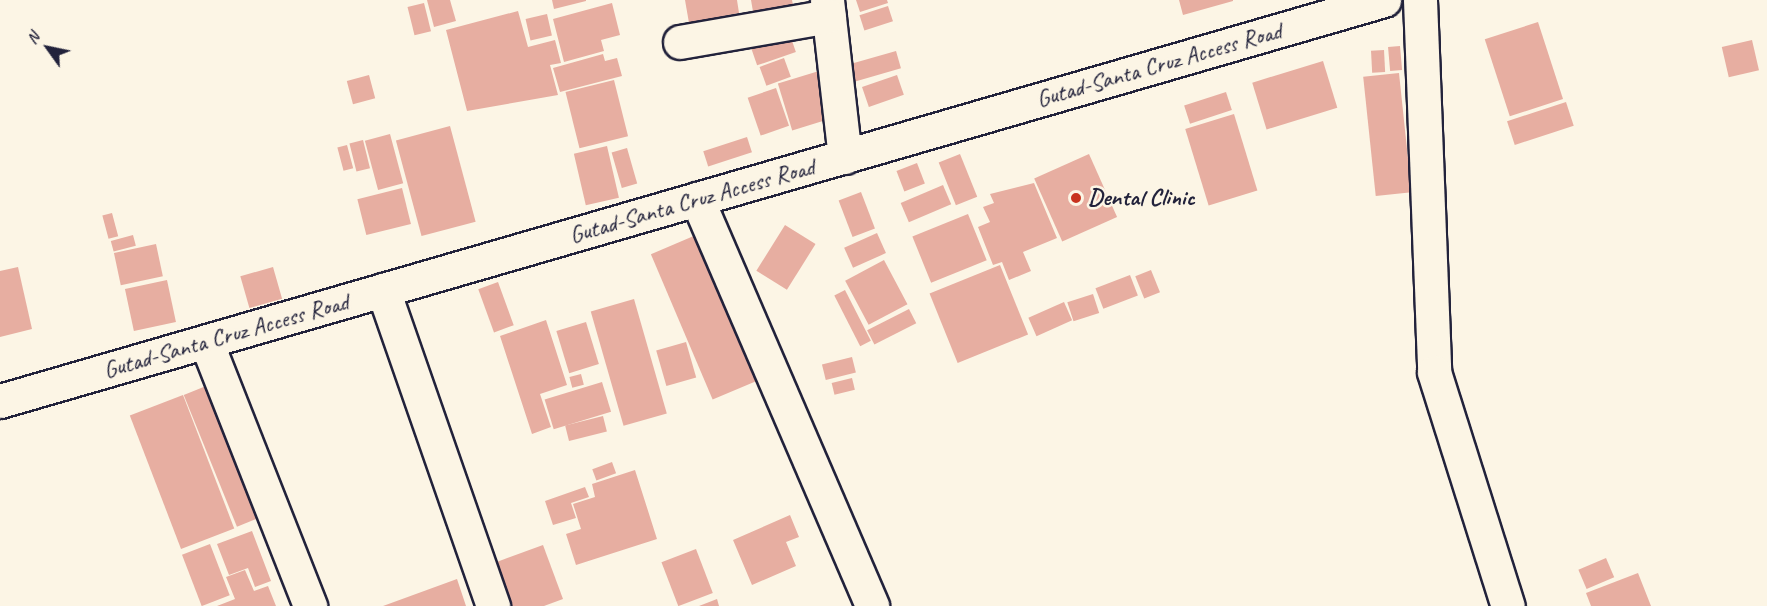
<!DOCTYPE html>
<html>
<head>
<meta charset="utf-8">
<style>
  body { margin:0 }
  #map { position:relative; width:1767px; height:606px; overflow:hidden; background:#fcf5e5; font-family:Caveat,sans-serif }
  div>[style] { position:absolute }
  [style*='--x'] { left:calc(var(--x)*1px); top:calc(var(--y)*1px); width:calc(var(--w)*1px); rotate:calc(var(--a)*1deg) }
  .building>* { inset:0; background:#e7aea1; transform-origin:0 0 }
  .roads { filter:drop-shadow(2px 0 #22223b) drop-shadow(-2px 0 #22223b) drop-shadow(0 2px #22223b) drop-shadow(0 -2px #22223b) }
  .street>* { height:33px; margin:-16.5px; padding:0 16.5px; transform-origin:16.5px; border-radius:16.5px; background:#fcf5e5 }
  .secondary>* { height:33px; margin:-16.5px; padding:0 16.5px; transform-origin:16.5px; border-radius:16.5px; background:#fcf5e5 }
  .dots>* { width:16px; height:16px; translate:-50% -50%; box-sizing:border-box; border:3px solid #fcf5e5; border-radius:50% }
  span { translate:-50% -50%; white-space:nowrap; text-align:center; line-height:1.15; -webkit-text-stroke:5px #fcf5e5; paint-order:stroke }
  .street-label { font-size:24px; color:#22223b }
  .poi-label { font-size:24px; color:#22223b; font-weight:700 }
  .left { translate:0 -50%; text-align:left }
  .north { position:absolute; left:18px; top:18px; width:60px; height:60px; -webkit-text-stroke:4px #fcf5e5; paint-order:stroke; rotate:303deg; font-size:16px; font-weight:700; line-height:24px; text-align:center; color:#22223b }
  .north::after { content:''; display:block; margin:auto; width:21px; height:27px; background:#22223b; clip-path:polygon(50% 0,100% 100%,50% 72%,0 100%) }
</style>
</head>
<body>
<div id="map">
  <div class="building">
    <i style="clip-path:polygon(427px 0,450px 0,456px 21px,434px 27px)"></i>
    <i style="clip-path:polygon(552px 0,586px 0,586px 1px,554px 9px)"></i>
    <i style="clip-path:polygon(685px 0,737px 0,739px 13px,689px 23px)"></i>
    <i style="clip-path:polygon(751px 0,792px 0,795px 15px,755px 23px)"></i>
    <i style="clip-path:polygon(856px 0,887px 0,888px 3px,860px 12px)"></i>
    <i style="clip-path:polygon(1179px 0,1233px 0,1233px 1px,1183px 15px)"></i>
    <i style="left:424px;top:3px;width:29px;height:17px;rotate:76deg"></i>
    <i style="clip-path:polygon(612px 3px,620px 35px,601px 40px,604px 51px,564px 62px,553px 19px)"></i>
    <i style="left:888px;top:6px;width:16px;height:30px;rotate:72deg"></i>
    <i style="clip-path:polygon(518px 11px,528px 47px,555px 40px,561px 63px,550px 65px,558px 95px,467px 111px,446px 30px)"></i>
    <i style="left:547px;top:14px;width:22px;height:22px;rotate:77deg"></i>
    <i style="left:1538px;top:22px;width:81px;height:56px;rotate:72deg"></i>
    <i style="left:790px;top:35px;width:18px;height:41px;rotate:71deg"></i>
    <i style="left:1752px;top:40px;width:31px;height:31px;rotate:77deg"></i>
    <i style="left:1400px;top:46px;width:24px;height:12px;rotate:85deg"></i>
    <i style="left:1384px;top:50px;width:22px;height:13px;rotate:87deg"></i>
    <i style="left:896px;top:51px;width:18px;height:52px;rotate:74deg"></i>
    <i style="clip-path:polygon(603px 54px,605px 61px,617px 58px,622px 76px,560px 92px,553px 68px)"></i>
    <i style="left:784px;top:58px;width:20px;height:26px;rotate:70deg"></i>
    <i style="left:1323px;top:61px;width:49px;height:74px;rotate:73deg"></i>
    <i style="left:819px;top:71px;width:49px;height:43px;rotate:73deg"></i>
    <i style="left:1399px;top:73px;width:120px;height:36px;rotate:84deg"></i>
    <i style="left:369px;top:75px;width:24px;height:23px;rotate:75deg"></i>
    <i style="left:897px;top:75px;width:21px;height:37px;rotate:71deg"></i>
    <i style="left:614px;top:80px;width:58px;height:50px;rotate:76deg"></i>
    <i style="left:776px;top:88px;width:40px;height:30px;rotate:71deg"></i>
    <i style="left:1226px;top:92px;width:19px;height:44px;rotate:72deg"></i>
    <i style="left:1566px;top:102px;width:25px;height:62px;rotate:72deg"></i>
    <i style="left:1234px;top:114px;width:80px;height:51px;rotate:73deg"></i>
    <i style="left:450px;top:126px;width:99px;height:56px;rotate:75deg"></i>
    <i style="left:390px;top:134px;width:51px;height:26px;rotate:75deg"></i>
    <i style="left:747px;top:137px;width:16px;height:46px;rotate:72deg"></i>
    <i style="left:363px;top:140px;width:29px;height:14px;rotate:76deg"></i>
    <i style="left:347px;top:145px;width:24px;height:10px;rotate:75deg"></i>
    <i style="left:607px;top:146px;width:53px;height:34px;rotate:77deg"></i>
    <i style="left:627px;top:148px;width:37px;height:16px;rotate:74deg"></i>
    <i style="left:960px;top:154px;width:46px;height:23px;rotate:68deg"></i>
    <i style="left:1089px;top:154px;width:69px;height:60px;rotate:66deg"></i>
    <i style="left:917px;top:163px;width:22px;height:22px;rotate:69deg"></i>
    <i style="clip-path:polygon(1034px 183px,1057px 238px,1023px 252px,1031px 271px,1009px 280px,1002px 262px,993px 265px,978px 227px,990px 222px,983px 207px,994px 203px,990px 194px)"></i>
    <i style="left:943px;top:185px;width:21px;height:46px;rotate:67deg"></i>
    <i style="left:402px;top:188px;width:37px;height:46px;rotate:76deg"></i>
    <i style="left:861px;top:192px;width:39px;height:24px;rotate:69deg"></i>
    <i style="left:112px;top:213px;width:24px;height:10px;rotate:75deg"></i>
    <i style="left:968px;top:214px;width:50px;height:60px;rotate:68deg"></i>
    <i style="left:785px;top:225px;width:36px;height:54px;rotate:32deg"></i>
    <i style="left:877px;top:233px;width:22px;height:36px;rotate:66deg"></i>
    <i style="left:133px;top:235px;width:11px;height:23px;rotate:75deg"></i>
    <i style="left:696px;top:235px;width:158px;height:49px;rotate:67deg"></i>
    <i style="left:156px;top:244px;width:33px;height:43px;rotate:78deg"></i>
    <i style="left:884px;top:260px;width:50px;height:44px;rotate:62deg"></i>
    <i style="left:1000px;top:265px;width:75px;height:76px;rotate:68deg"></i>
    <i style="clip-path:polygon(18px 267px,32px 329px,0 337px,0 271px)"></i>
    <i style="left:273px;top:267px;width:33px;height:34px;rotate:74deg"></i>
    <i style="left:1151px;top:270px;width:24px;height:17px;rotate:68deg"></i>
    <i style="left:1130px;top:275px;width:22px;height:37px;rotate:69deg"></i>
    <i style="left:167px;top:280px;width:43px;height:43px;rotate:78deg"></i>
    <i style="left:498px;top:282px;width:46px;height:21px;rotate:70deg"></i>
    <i style="left:845px;top:290px;width:57px;height:12px;rotate:63deg"></i>
    <i style="left:1093px;top:294px;width:20px;height:27px;rotate:72deg"></i>
    <i style="left:634px;top:299px;width:119px;height:45px;rotate:74deg"></i>
    <i style="left:1064px;top:302px;width:20px;height:39px;rotate:66deg"></i>
    <i style="left:909px;top:309px;width:16px;height:47px;rotate:63deg"></i>
    <i style="clip-path:polygon(546px 320px,567px 385px,540px 394px,551px 427px,532px 434px,500px 336px)"></i>
    <i style="left:586px;top:322px;width:44px;height:31px;rotate:73deg"></i>
    <i style="left:686px;top:342px;width:37px;height:31px;rotate:74deg"></i>
    <i style="left:852px;top:357px;width:16px;height:31px;rotate:76deg"></i>
    <i style="left:581px;top:374px;width:11px;height:12px;rotate:75deg"></i>
    <i style="left:852px;top:378px;width:12px;height:21px;rotate:76deg"></i>
    <i style="left:602px;top:382px;width:31px;height:60px;rotate:73deg"></i>
    <i style="left:206px;top:386px;width:142px;height:24px;rotate:68deg"></i>
    <i style="left:183px;top:395px;width:143px;height:57px;rotate:69deg"></i>
    <i style="left:603px;top:416px;width:16px;height:39px;rotate:76deg"></i>
    <i style="left:612px;top:462px;width:12px;height:21px;rotate:70deg"></i>
    <i style="clip-path:polygon(635px 470px,657px 539px,576px 565px,566px 534px,581px 529px,573px 504px,595px 497px,592px 484px)"></i>
    <i style="clip-path:polygon(585px 487px,589px 497px,571px 503px,576px 518px,553px 525px,545px 501px)"></i>
    <i style="clip-path:polygon(790px 515px,799px 537px,786px 542px,796px 566px,752px 585px,733px 540px)"></i>
    <i style="clip-path:polygon(252px 531px,271px 581px,255px 587px,248px 568px,229px 575px,217px 544px)"></i>
    <i style="left:210px;top:544px;width:55px;height:30px;rotate:69deg"></i>
    <i style="clip-path:polygon(543px 545px,563px 599px,544px 606px,509px 606px,494px 563px)"></i>
    <i style="left:696px;top:549px;width:47px;height:37px;rotate:69deg"></i>
    <i style="left:1606px;top:558px;width:21px;height:30px;rotate:67deg"></i>
    <i style="clip-path:polygon(245px 570px,254px 591px,268px 586px,276px 606px,217px 606px,235px 599px,226px 577px)"></i>
    <i style="clip-path:polygon(1638px 573px,1651px 606px,1591px 606px,1586px 593px)"></i>
    <i style="clip-path:polygon(457px 579px,466px 606px,383px 606px)"></i>
    <i style="clip-path:polygon(717px 599px,719px 606px,699px 606px)"></i>
  </div>
  <div class="roads">
    <div class="street">
      <i style="--x:827;--y:0;--w:158;--a:83.5"></i>
      <i style="--x:1420;--y:0;--w:372;--a:87.8"></i>
      <i style="--x:1434;--y:372;--w:245;--a:72.5"></i>
      <i style="--x:680;--y:42;--w:151;--a:-9.9"></i>
      <i style="--x:697;--y:199;--w:443;--a:66.7"></i>
      <i style="--x:383;--y:290;--w:335;--a:70.8"></i>
      <i style="--x:207;--y:344;--w:282;--a:68.5"></i>
    </div>
    <div class="secondary">
      <i style="--x:0;--y:401;--w:1441;--a:-16.16"></i>
    </div>
  </div>
  <div class="dots">
    <i style="left:1076px;top:198px;background:#c8321e"></i>
  </div>
  <div class="street-label">
    <span style="left:1159px;top:65px;rotate:-16deg">Gutad-Santa Cruz Access Road</span>
    <span style="left:692px;top:201px;rotate:-16deg">Gutad-Santa Cruz Access Road</span>
    <span style="left:226px;top:336px;rotate:-16deg">Gutad-Santa Cruz Access Road</span>
  </div>
  <div class="poi-label">
    <span class="left" style="left:1088px;top:198px">Dental Clinic</span>
  </div>
  <div class="north">N</div>
</div>
</body>
</html>
